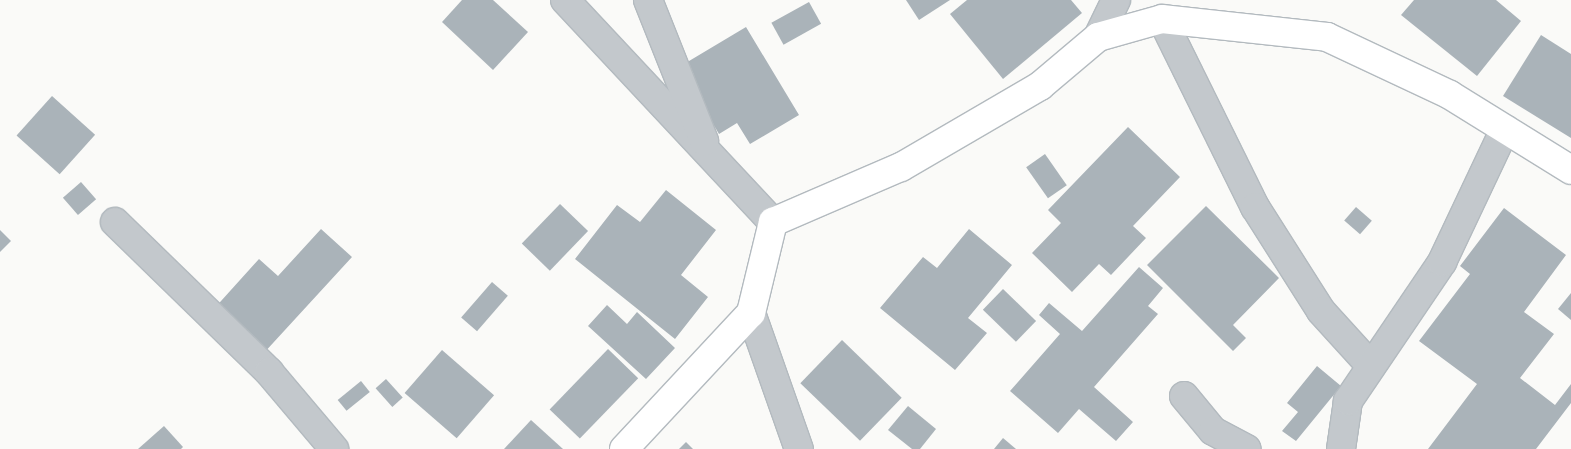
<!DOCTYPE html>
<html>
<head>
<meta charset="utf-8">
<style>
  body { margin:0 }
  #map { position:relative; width:1571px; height:449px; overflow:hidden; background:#fafaf8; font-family:Karla,sans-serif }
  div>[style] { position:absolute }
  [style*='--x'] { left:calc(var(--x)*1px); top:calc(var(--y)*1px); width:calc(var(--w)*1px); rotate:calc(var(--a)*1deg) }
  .building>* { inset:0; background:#aab3b9; transform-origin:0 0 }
  .roads { filter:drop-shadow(1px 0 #b3babf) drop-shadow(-1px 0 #b3babf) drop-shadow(0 1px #b3babf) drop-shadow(0 -1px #b3babf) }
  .street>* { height:28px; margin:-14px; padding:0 14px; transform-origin:14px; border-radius:14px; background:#c3c8cc }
  .secondary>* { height:28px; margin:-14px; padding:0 14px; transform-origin:14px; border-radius:14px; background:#fff }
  span { translate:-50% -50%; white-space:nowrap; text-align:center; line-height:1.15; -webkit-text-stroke:5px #fff; paint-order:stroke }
</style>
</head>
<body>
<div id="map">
  <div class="building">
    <i style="clip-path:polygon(462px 0,493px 0,528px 32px,493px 70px,442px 22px)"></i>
    <i style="clip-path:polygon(906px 0,950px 0,919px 20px)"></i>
    <i style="clip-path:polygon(967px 0,1071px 0,1082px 13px,1003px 79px,950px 14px)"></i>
    <i style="clip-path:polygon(1414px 0,1496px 0,1521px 21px,1477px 76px,1401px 15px)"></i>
    <i style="left:809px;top:2px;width:25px;height:43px;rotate:61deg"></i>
    <i style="clip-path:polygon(746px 27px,799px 115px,750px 144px,737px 123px,719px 134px,679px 67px)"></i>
    <i style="clip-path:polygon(1541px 35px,1571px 54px,1571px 138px,1503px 96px)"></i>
    <i style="left:52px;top:96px;width:58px;height:53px;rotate:42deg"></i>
    <i style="clip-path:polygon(1128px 127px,1180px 177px,1133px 226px,1146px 238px,1111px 275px,1099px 264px,1072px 292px,1032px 253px,1061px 223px,1048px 210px)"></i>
    <i style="left:1045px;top:154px;width:38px;height:23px;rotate:55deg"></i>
    <i style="left:81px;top:182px;width:23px;height:24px;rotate:49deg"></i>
    <i style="clip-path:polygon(666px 190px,716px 230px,681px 275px,708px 297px,675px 339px,575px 259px,617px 205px,640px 222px)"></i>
    <i style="left:560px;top:204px;width:39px;height:55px;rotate:44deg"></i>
    <i style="clip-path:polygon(1206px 206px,1279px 278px,1233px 325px,1246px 338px,1233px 351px,1147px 265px)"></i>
    <i style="left:1356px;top:207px;width:21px;height:18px;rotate:41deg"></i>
    <i style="clip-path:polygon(1504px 208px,1566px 255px,1524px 312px,1554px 334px,1520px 378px,1555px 405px,1571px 384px,1571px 403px,1536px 449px,1428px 449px,1477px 384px,1419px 341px,1470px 274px,1460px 266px)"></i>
    <i style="clip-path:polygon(321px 229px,352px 257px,262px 355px,212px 311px,259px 259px,278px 276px)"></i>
    <i style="clip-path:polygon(969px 229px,1012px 265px,968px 318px,987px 333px,955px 370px,880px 308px,923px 257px,937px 268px)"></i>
    <i style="clip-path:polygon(0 230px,11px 241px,0 252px)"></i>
    <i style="clip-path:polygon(1139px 267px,1163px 288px,1148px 306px,1158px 314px,1094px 387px,1133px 422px,1116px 441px,1079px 409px,1058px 433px,1010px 391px,1060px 334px,1039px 315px,1049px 303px,1082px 331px)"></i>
    <i style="left:492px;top:282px;width:21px;height:47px;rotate:41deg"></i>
    <i style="left:1003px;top:289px;width:46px;height:29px;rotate:44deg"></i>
    <i style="clip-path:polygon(1571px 293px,1571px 320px,1558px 309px)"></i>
    <i style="clip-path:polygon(607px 305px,627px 324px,637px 312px,675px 348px,646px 379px,588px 326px)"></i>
    <i style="left:842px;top:340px;width:83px;height:60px;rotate:44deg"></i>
    <i style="left:608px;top:349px;width:42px;height:84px;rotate:44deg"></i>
    <i style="left:442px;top:350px;width:69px;height:57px;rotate:41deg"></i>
    <i style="clip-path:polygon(1317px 366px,1341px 386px,1296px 441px,1282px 431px,1298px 412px,1287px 403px)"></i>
    <i style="left:386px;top:379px;width:25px;height:14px;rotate:48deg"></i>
    <i style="left:361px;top:381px;width:14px;height:30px;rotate:51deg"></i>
    <i style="clip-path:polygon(908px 406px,936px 429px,920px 449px,912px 449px,888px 430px)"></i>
    <i style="clip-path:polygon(531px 420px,563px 449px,504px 449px)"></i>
    <i style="clip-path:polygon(164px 426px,183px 447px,181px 449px,138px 449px)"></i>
    <i style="clip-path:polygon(1003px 438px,1016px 449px,994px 449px)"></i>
    <i style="clip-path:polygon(686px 442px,693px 449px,679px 449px)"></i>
  </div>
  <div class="roads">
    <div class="street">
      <i style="--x:565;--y:0;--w:304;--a:46.9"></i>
      <i style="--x:648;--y:0;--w:152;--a:68.3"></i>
      <i style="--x:1162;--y:19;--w:210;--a:63.7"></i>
      <i style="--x:1255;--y:207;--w:123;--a:57.6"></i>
      <i style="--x:1321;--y:311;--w:74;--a:47.7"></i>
      <i style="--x:1098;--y:37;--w:41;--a:-64.1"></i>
      <i style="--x:115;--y:222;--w:215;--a:44.2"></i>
      <i style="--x:269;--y:372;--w:101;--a:49.8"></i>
      <i style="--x:751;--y:313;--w:144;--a:70.6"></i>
      <i style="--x:1184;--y:396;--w:45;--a:50.4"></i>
      <i style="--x:1213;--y:431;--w:38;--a:28"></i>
      <i style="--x:1341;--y:449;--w:49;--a:-81.7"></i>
      <i style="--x:1348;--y:401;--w:168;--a:-55.9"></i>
      <i style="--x:1442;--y:262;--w:147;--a:-64.7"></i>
    </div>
    <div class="secondary">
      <i style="--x:624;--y:449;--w:186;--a:-47"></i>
      <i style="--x:751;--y:313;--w:94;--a:-76.4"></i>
      <i style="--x:773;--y:222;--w:139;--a:-23.3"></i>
      <i style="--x:901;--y:167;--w:161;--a:-30.2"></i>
      <i style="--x:1040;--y:86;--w:76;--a:-40.2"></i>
      <i style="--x:1098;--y:37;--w:66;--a:-15.7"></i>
      <i style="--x:1162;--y:19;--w:166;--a:6.2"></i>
      <i style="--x:1327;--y:37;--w:136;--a:25.2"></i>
      <i style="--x:1450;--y:95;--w:142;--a:31.8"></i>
    </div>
  </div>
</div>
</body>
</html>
